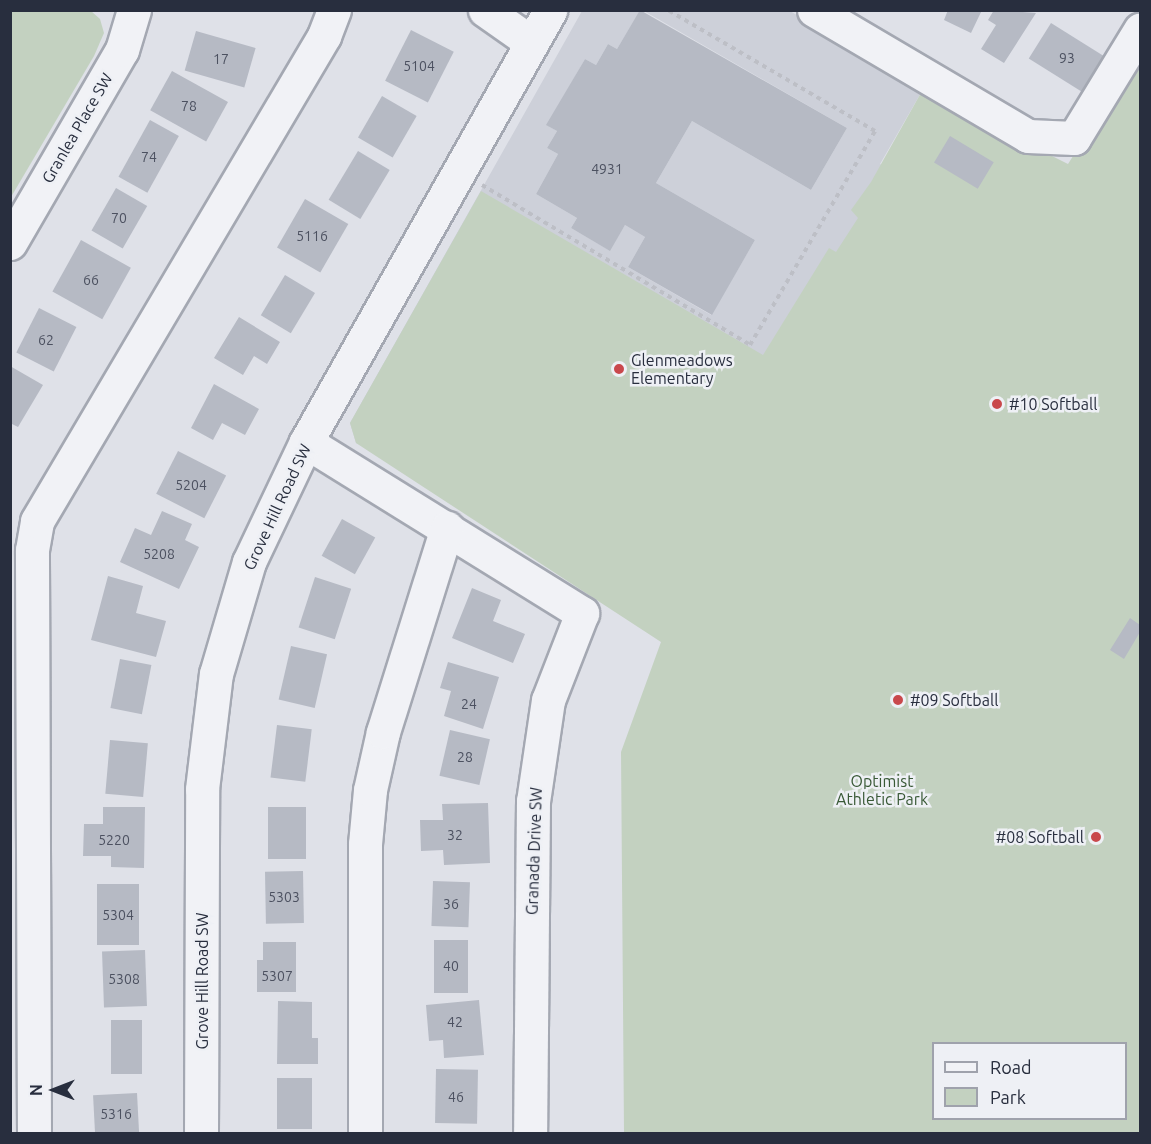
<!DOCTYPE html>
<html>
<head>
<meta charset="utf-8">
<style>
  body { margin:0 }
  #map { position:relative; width:1151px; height:1144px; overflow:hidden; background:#dfe1e8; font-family:Ubuntu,sans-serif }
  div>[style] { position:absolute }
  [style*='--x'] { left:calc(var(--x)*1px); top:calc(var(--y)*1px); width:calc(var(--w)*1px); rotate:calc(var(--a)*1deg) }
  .built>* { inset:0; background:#cdd0d9 }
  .green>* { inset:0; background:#c3d1c0 }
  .building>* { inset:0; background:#b6bac4; transform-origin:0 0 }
  .path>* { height:4px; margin-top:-2px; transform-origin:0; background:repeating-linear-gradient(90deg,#bdbfc6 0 4.5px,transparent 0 9px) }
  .roads { filter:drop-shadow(2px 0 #a4a8b2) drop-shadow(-2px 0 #a4a8b2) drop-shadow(0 2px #a4a8b2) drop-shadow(0 -2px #a4a8b2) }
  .minor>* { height:33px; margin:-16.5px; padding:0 16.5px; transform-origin:16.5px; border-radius:16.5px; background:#f1f2f6 }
  .dots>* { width:16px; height:16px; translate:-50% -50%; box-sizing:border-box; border:3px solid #eef0f5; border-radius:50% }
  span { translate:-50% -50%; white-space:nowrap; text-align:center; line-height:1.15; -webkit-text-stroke:5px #eef0f5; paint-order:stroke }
  .number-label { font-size:14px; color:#4c5160 }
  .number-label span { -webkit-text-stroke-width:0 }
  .street-label { font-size:16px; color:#282e3e }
  .poi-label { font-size:16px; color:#282e3e }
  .left { translate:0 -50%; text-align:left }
  .right { translate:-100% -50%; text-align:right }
  .park-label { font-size:16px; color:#395936 }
  .frame { position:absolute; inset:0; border:12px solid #282e3e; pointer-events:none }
  .legend { position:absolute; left:932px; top:1042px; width:195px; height:78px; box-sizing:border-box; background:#eef0f5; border:2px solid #9fa2ac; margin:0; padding:8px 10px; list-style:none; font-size:18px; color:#282e3e }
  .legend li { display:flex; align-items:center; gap:12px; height:30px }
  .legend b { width:30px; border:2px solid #9fa2ac }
  .north { position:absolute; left:24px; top:1060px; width:60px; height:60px; -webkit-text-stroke:4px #eef0f5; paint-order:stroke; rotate:270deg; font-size:16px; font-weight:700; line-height:24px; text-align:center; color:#282e3e }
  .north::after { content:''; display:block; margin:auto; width:21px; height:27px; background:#282e3e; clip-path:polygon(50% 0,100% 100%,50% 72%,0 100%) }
</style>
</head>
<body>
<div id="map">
  <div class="built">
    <i style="clip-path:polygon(582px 11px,640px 11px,617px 49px,608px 44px,596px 65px,585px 59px,547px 125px,557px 131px,547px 148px,558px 154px,536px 194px,577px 218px,571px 228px,609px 250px,625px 225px,645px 237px,628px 267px,711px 315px,755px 240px,656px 183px,692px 121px,811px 190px,847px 128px,644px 11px,790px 11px,922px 91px,880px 164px,983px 227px,683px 581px,356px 443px,350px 423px)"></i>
  </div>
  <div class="green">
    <i style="clip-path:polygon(11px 10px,91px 11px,100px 19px,104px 33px,94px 56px,11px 197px)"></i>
    <i style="clip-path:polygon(evenodd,1140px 51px,1140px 1133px,624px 1133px,621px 752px,661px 642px,356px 443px,350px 423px,481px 191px,763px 355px,829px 248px,836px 252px,858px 218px,851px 210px,871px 182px,922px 91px,1068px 164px,1140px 51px,934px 1044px,1126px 1044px,1126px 1118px,934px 1118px,934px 1044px)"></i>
  </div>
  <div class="building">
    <i style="clip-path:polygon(640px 10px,847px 128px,811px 190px,692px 121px,656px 183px,755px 240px,712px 315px,628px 267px,645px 237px,625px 225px,610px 251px,571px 228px,577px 218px,536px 194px,558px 154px,547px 148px,557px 131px,546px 125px,585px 59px,596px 65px,608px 44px,617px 49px)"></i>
    <i style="clip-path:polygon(948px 10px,982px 10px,971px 33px,944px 20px)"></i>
    <i style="clip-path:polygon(994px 10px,1036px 13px,1004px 63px,981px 49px,996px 25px,988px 20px)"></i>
    <i style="left:1051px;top:23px;width:65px;height:42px;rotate:32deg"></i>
    <i style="left:411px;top:30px;width:48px;height:57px;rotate:27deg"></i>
    <i style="left:196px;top:31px;width:62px;height:41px;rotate:16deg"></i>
    <i style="left:172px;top:71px;width:64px;height:45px;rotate:29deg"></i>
    <i style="left:382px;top:96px;width:40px;height:48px;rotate:30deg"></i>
    <i style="left:150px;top:120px;width:33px;height:65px;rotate:29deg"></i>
    <i style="left:950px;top:136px;width:51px;height:31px;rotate:31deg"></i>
    <i style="left:358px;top:151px;width:37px;height:57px;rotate:31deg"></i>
    <i style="left:116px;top:188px;width:36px;height:49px;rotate:30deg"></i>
    <i style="left:305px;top:199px;width:50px;height:56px;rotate:30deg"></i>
    <i style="left:81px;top:240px;width:57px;height:59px;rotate:29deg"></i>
    <i style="left:285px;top:275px;width:35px;height:47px;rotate:31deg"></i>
    <i style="left:39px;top:308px;width:42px;height:50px;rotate:27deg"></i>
    <i style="clip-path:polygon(239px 317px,280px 342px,267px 364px,254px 356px,243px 375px,214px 358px)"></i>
    <i style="clip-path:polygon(10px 366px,43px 385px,18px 427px,10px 423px)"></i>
    <i style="clip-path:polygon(214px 384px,259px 409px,245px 435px,222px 423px,213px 440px,191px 428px)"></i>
    <i style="left:178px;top:451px;width:54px;height:48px;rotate:27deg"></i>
    <i style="clip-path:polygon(162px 511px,192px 524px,185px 540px,199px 547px,179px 589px,120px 562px,135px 528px,151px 535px)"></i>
    <i style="left:342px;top:519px;width:38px;height:42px;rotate:29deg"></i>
    <i style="clip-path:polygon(108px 576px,143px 586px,136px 613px,166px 621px,156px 657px,91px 640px)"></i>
    <i style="left:315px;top:577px;width:38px;height:53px;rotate:18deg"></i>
    <i style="clip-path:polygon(472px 588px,501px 600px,493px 621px,525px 634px,513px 663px,452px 638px)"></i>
    <i style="clip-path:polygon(1130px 618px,1140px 625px,1140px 632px,1124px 659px,1110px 650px)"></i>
    <i style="left:291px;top:646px;width:37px;height:55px;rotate:13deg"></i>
    <i style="left:120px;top:659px;width:32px;height:50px;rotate:11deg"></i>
    <i style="clip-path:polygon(448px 662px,499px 677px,483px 729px,444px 716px,451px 691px,440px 688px)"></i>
    <i style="left:277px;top:725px;width:35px;height:53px;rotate:7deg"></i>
    <i style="left:450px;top:730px;width:41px;height:47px;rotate:13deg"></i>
    <i style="left:110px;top:740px;width:38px;height:54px;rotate:5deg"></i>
    <i style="clip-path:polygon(488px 803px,490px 863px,444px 865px,443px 850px,421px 851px,420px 820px,443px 820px,442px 804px)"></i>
    <i style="clip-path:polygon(103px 807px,145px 807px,144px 868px,111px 867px,111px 856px,83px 856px,84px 824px,103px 824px)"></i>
    <i style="left:268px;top:807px;width:38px;height:52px"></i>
    <i style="left:303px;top:871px;width:52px;height:38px;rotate:89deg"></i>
    <i style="left:433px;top:881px;width:37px;height:45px;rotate:2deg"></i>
    <i style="left:97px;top:884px;width:42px;height:61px"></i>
    <i style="left:434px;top:940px;width:34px;height:53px"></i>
    <i style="clip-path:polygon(263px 942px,296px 942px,296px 992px,257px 992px,257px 960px,263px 960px)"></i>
    <i style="left:145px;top:950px;width:56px;height:43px;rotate:88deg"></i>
    <i style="clip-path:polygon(479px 1000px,484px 1055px,444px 1058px,443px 1040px,429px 1041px,426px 1005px)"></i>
    <i style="clip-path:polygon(278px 1001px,312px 1002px,312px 1038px,318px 1038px,318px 1064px,277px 1064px)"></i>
    <i style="left:111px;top:1020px;width:31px;height:54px"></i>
    <i style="left:436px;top:1069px;width:42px;height:54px;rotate:1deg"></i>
    <i style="left:277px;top:1078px;width:35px;height:51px"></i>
    <i style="left:137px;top:1093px;width:41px;height:44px;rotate:87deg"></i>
  </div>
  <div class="path">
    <i style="--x:482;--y:185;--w:312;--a:30.8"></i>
    <i style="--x:750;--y:345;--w:248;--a:-59.7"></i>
    <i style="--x:875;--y:131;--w:240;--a:-149.7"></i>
  </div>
  <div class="roads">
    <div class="minor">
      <i style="--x:485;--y:10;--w:57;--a:35.1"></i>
      <i style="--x:814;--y:10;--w:248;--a:30.5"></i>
      <i style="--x:1028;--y:136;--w:46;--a:2.5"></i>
      <i style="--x:1074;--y:138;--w:127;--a:-58.6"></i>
      <i style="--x:10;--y:243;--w:223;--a:-59.9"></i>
      <i style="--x:122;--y:50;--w:42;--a:-73.3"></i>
      <i style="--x:306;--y:442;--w:325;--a:31.8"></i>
      <i style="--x:582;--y:613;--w:93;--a:111.3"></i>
      <i style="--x:548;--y:700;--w:102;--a:98.4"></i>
      <i style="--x:533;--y:801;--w:333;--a:90.5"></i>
      <i style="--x:34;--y:1134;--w:584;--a:-90.2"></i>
      <i style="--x:32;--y:550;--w:29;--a:-80"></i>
      <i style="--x:37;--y:521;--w:564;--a:-59.38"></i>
      <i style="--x:324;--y:36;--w:28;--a:-69"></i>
      <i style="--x:201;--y:1134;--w:345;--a:-89.8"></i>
      <i style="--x:202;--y:789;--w:116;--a:-83.1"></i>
      <i style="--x:216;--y:674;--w:117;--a:-73.6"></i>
      <i style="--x:249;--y:562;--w:133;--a:-64.6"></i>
      <i style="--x:306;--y:442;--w:496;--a:-60.5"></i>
      <i style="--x:365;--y:1134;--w:290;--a:-90"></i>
      <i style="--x:365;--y:844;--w:54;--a:-84.7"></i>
      <i style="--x:370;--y:790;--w:59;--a:-77.4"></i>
      <i style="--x:383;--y:732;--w:214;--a:-72.6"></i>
    </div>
  </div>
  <div class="dots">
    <i style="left:619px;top:369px;background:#c9484c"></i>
    <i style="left:997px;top:404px;background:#c9484c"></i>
    <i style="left:898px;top:700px;background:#c9484c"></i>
    <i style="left:1096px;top:837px;background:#c9484c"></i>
  </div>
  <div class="number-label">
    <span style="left:1067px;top:58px">93</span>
    <span style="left:221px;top:59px">17</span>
    <span style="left:419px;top:66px">5104</span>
    <span style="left:189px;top:106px">78</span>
    <span style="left:149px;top:157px">74</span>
    <span style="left:607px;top:169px">4931</span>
    <span style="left:119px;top:218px">70</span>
    <span style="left:312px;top:236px">5116</span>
    <span style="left:91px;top:280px">66</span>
    <span style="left:46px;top:340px">62</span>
    <span style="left:191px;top:485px">5204</span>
    <span style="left:159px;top:554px">5208</span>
    <span style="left:469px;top:704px">24</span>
    <span style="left:465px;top:757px">28</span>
    <span style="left:455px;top:835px">32</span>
    <span style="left:114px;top:840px">5220</span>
    <span style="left:284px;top:897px">5303</span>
    <span style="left:451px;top:904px">36</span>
    <span style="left:118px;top:915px">5304</span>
    <span style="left:451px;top:966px">40</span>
    <span style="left:277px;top:976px">5307</span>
    <span style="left:124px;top:979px">5308</span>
    <span style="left:455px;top:1022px">42</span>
    <span style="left:456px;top:1097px">46</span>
    <span style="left:116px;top:1114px">5316</span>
  </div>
  <div class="street-label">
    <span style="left:77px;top:128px;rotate:-60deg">Granlea Place SW</span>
    <span style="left:277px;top:507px;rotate:-65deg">Grove Hill Road SW</span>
    <span style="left:534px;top:851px;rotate:-88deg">Granada Drive SW</span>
    <span style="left:202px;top:981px;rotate:-90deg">Grove Hill Road SW</span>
  </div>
  <div class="poi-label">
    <span class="left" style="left:631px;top:369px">Glenmeadows<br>Elementary</span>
    <span class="left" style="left:1009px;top:404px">#10 Softball</span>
    <span class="left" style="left:910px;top:700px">#09 Softball</span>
    <span class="right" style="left:1084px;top:837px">#08 Softball</span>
  </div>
  <div class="park-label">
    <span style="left:882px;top:790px">Optimist<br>Athletic Park</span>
  </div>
  <div class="frame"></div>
  <ul class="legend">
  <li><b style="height:8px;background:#f1f2f6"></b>Road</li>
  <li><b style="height:16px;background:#c3d1c0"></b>Park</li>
  </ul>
  <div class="north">N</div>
</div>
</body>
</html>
